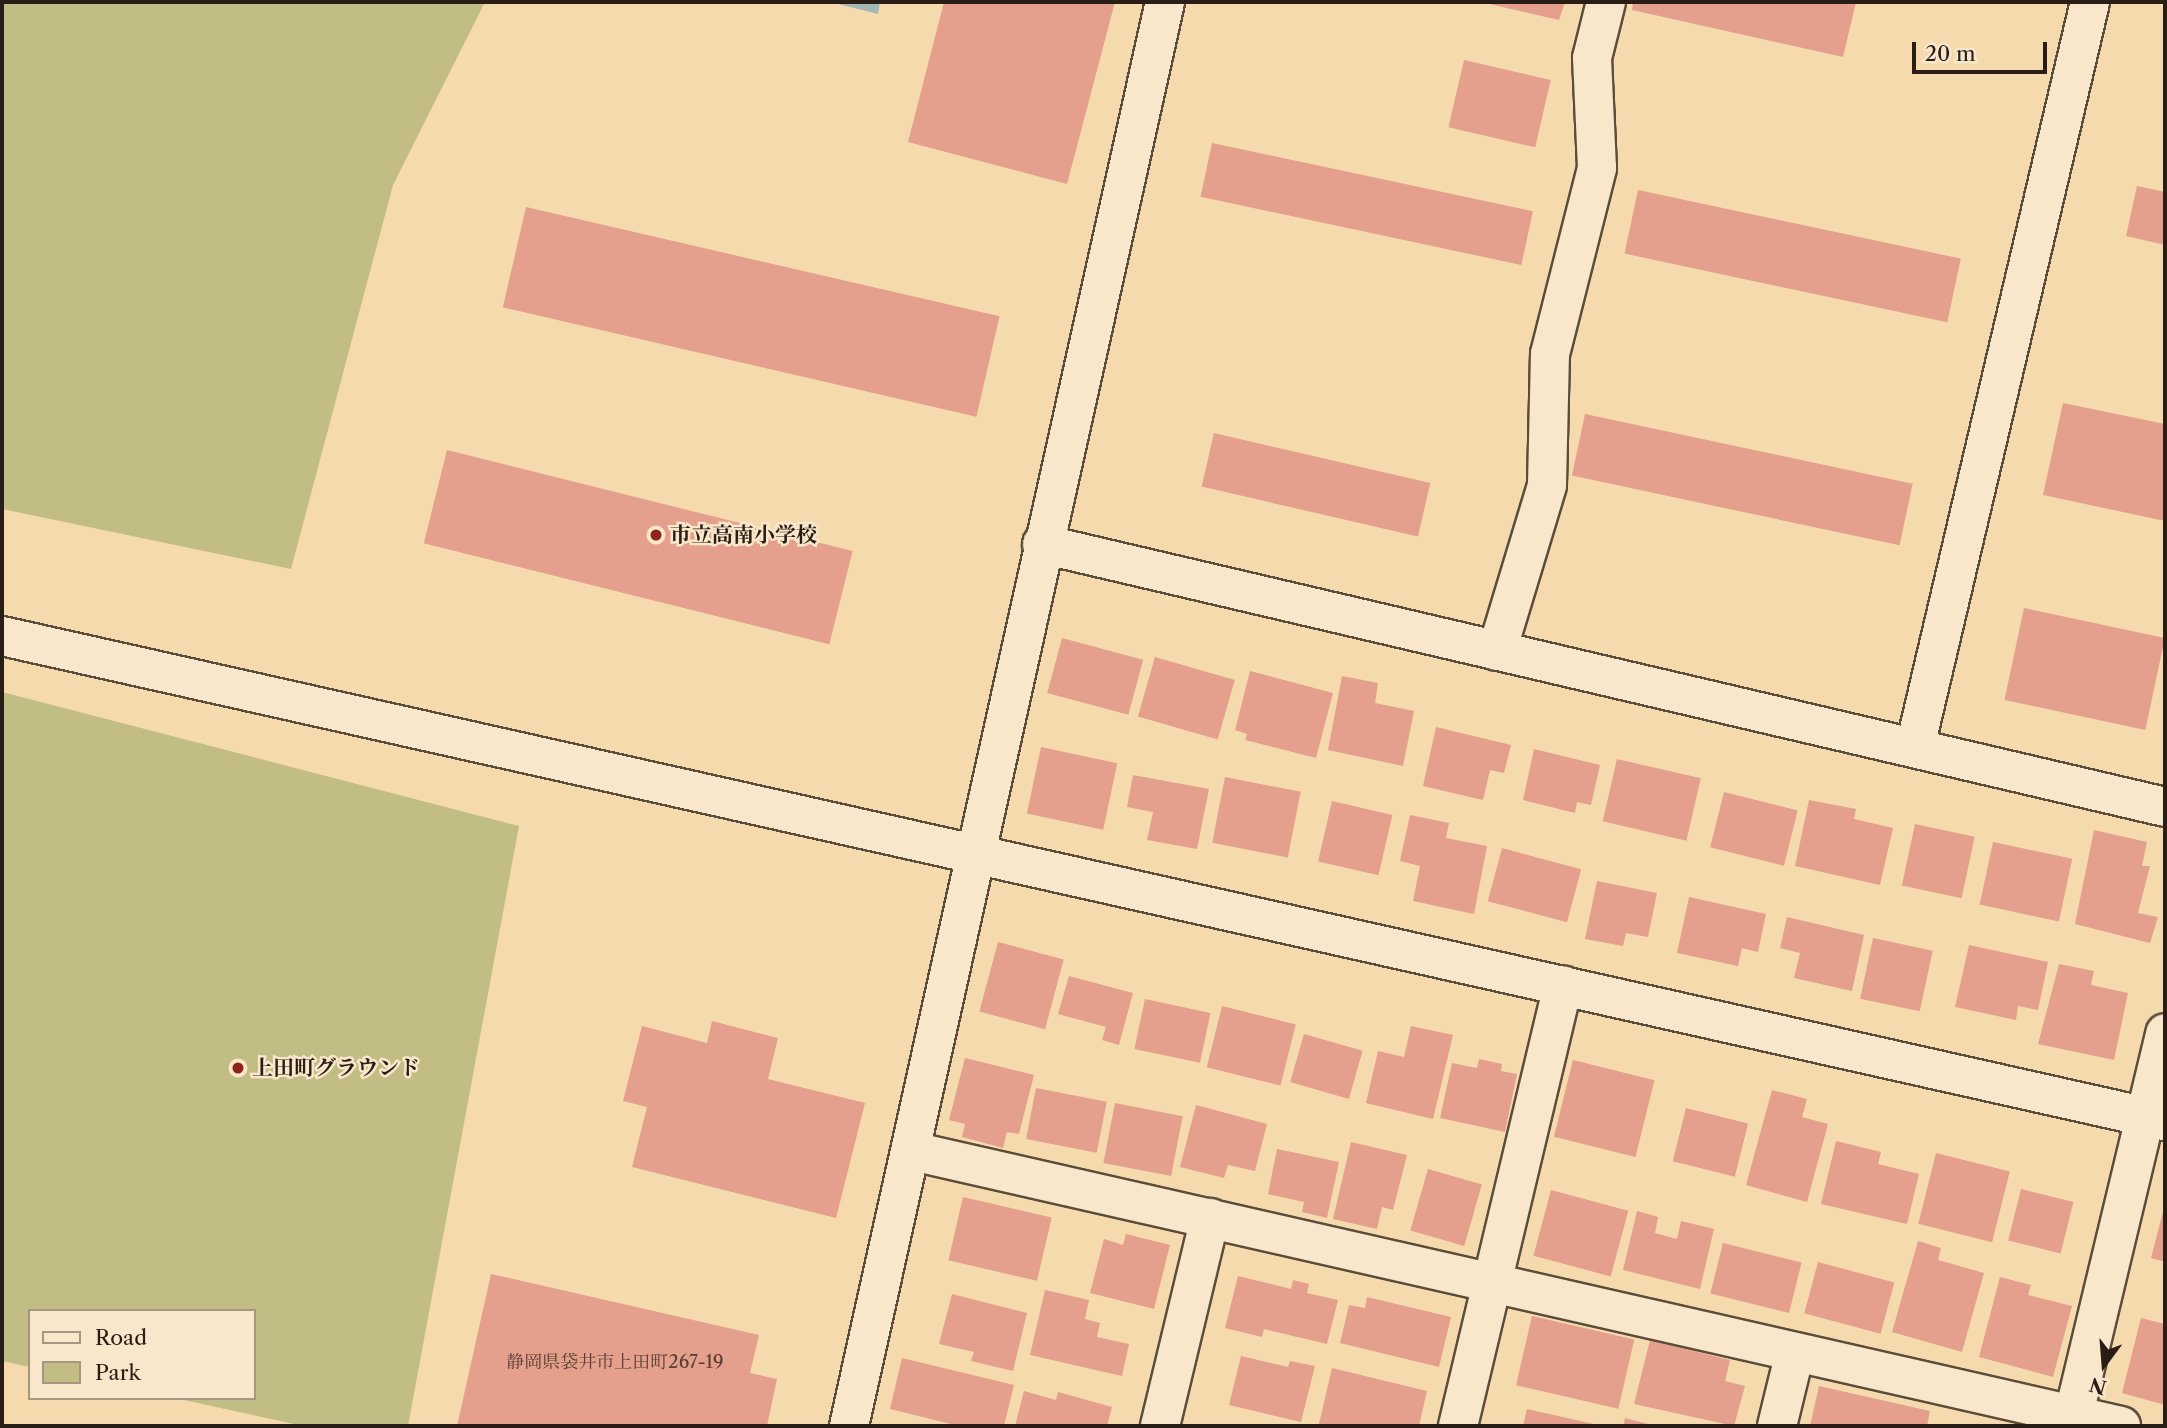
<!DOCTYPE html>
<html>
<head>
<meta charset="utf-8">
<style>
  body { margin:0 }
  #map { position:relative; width:2167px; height:1428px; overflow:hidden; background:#f4daad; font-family:"Libre Caslon Text","Noto Serif JP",serif }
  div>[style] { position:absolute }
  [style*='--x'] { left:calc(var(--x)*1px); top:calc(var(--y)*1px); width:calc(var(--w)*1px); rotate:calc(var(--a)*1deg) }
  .green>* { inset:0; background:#c2bd85 }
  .water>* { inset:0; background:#a1b8b6 }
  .building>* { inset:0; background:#e4a08c; transform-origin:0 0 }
  .roads { filter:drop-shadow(2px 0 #5c4c3b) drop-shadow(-2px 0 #5c4c3b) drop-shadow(0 2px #5c4c3b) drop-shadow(0 -2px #5c4c3b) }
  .minor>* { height:38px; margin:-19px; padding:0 19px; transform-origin:19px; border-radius:19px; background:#f8e7ca }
  .tertiary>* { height:38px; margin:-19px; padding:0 19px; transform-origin:19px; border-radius:19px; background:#f8e7ca }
  .dots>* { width:19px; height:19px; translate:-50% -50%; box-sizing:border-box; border:4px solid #f8e7ca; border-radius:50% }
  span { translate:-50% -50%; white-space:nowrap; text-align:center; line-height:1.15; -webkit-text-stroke:5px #f8e7ca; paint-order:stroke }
  .number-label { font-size:18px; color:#583e33 }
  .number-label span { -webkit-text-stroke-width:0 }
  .poi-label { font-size:21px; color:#2a1d15; font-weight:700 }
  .left { translate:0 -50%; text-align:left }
  .frame { position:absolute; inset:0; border:4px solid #2a1d15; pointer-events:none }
  .legend { position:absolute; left:28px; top:1309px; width:228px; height:91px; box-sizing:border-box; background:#f8e7ca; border:2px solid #a69682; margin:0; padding:9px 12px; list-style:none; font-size:21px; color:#2a1d15 }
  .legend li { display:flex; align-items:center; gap:14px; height:35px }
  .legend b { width:35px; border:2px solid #a69682 }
  .north { position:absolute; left:2069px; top:1330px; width:70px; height:70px; -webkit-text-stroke:5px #f8e7ca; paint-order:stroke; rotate:196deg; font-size:19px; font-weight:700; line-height:28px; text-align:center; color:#2a1d15 }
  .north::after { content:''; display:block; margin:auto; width:24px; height:32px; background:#2a1d15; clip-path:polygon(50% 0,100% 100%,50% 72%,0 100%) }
  .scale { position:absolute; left:1912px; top:42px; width:135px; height:32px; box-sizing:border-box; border:4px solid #2a1d15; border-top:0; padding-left:9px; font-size:21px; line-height:24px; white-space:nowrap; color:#2a1d15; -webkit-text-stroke:5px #f8e7ca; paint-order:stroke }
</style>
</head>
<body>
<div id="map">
  <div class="green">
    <i style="clip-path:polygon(2px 2px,485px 2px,393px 185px,291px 569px,2px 509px)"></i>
    <i style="clip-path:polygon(2px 692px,519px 826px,408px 1426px,303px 1426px,175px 1398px,254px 1398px,254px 1311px,30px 1311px,30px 1367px,2px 1361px)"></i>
  </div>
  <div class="water">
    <i style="clip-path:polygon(830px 2px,880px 2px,878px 14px)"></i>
  </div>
  <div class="building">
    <i style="clip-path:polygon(944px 2px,1115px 2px,1067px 184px,908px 142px)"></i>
    <i style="clip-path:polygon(1481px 2px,1565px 2px,1559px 20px)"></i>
    <i style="clip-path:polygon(1633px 2px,1856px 2px,1843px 57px,1632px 10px)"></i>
    <i style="left:1464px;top:60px;width:89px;height:69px;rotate:13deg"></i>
    <i style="left:1212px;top:143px;width:328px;height:55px;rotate:12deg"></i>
    <i style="clip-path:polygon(2137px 186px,2165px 192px,2165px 245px,2126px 236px)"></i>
    <i style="left:1638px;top:190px;width:330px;height:65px;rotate:12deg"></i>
    <i style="left:526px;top:207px;width:486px;height:103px;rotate:13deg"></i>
    <i style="clip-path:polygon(2063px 403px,2165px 424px,2165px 521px,2043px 495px)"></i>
    <i style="left:1585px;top:414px;width:335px;height:63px;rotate:12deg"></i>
    <i style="left:1214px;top:433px;width:222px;height:55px;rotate:13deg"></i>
    <i style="left:447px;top:450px;width:418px;height:96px;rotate:14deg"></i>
    <i style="left:2024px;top:608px;width:144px;height:94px;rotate:12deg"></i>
    <i style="left:1062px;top:638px;width:84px;height:57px;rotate:15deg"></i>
    <i style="left:1155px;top:657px;width:83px;height:62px;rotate:16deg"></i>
    <i style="clip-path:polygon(1250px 671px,1333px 693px,1316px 758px,1245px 740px,1247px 734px,1235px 730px)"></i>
    <i style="clip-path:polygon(1342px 676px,1378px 683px,1375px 703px,1414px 711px,1403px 766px,1328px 750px)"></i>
    <i style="clip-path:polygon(1436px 727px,1511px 745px,1504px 773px,1490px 770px,1483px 800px,1423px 786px)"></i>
    <i style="left:1041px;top:747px;width:78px;height:68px;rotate:12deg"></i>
    <i style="clip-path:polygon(1534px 749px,1600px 765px,1591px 805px,1577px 802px,1575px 813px,1523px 800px)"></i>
    <i style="left:1617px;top:759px;width:86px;height:64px;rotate:13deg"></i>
    <i style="clip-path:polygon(1133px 775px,1209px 789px,1197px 849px,1147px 840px,1153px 812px,1127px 807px)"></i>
    <i style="left:1225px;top:777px;width:77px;height:67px;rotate:11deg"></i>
    <i style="left:1724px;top:792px;width:76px;height:57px;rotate:14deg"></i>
    <i style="clip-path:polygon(1809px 800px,1856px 809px,1854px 819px,1893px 828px,1880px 885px,1795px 866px)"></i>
    <i style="left:1332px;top:801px;width:62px;height:62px;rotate:13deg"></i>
    <i style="clip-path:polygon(1410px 815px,1449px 823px,1446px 838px,1487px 846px,1474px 914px,1413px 901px,1420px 866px,1400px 861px)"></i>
    <i style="left:1915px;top:824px;width:61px;height:63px;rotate:12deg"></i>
    <i style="clip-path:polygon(2094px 830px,2147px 842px,2142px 866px,2150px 866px,2138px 913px,2158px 917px,2150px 943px,2075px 924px)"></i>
    <i style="left:1993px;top:842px;width:81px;height:64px;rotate:12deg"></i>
    <i style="left:1502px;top:848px;width:82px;height:55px;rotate:15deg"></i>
    <i style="clip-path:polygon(1597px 881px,1657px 893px,1648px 937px,1626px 933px,1623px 946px,1585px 939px)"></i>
    <i style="clip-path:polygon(1689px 897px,1766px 914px,1758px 952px,1742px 948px,1738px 966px,1677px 953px)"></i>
    <i style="clip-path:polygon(1787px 917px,1864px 935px,1852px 991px,1794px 978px,1800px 953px,1780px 948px)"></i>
    <i style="left:1873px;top:938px;width:61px;height:62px;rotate:12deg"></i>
    <i style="left:998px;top:942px;width:68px;height:72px;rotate:15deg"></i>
    <i style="clip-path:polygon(1969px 945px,2048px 962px,2038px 1010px,2018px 1006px,2016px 1020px,1955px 1007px)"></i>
    <i style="clip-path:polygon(2059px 964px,2094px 971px,2091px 985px,2128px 993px,2114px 1060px,2038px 1044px)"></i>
    <i style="clip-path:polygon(1069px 976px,1133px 993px,1119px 1045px,1102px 1040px,1106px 1027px,1058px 1014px)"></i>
    <i style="left:1145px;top:999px;width:67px;height:51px;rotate:12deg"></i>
    <i style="left:1222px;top:1006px;width:76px;height:63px;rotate:14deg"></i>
    <i style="clip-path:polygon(712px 1021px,778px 1038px,768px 1079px,865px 1103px,836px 1218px,632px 1167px,647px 1107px,623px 1101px,642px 1026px,707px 1043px)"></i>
    <i style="clip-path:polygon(1411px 1026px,1453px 1035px,1433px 1119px,1366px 1103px,1378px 1051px,1404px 1057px)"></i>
    <i style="left:1304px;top:1034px;width:61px;height:50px;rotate:16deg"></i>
    <i style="clip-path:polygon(965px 1058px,1034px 1075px,1019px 1134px,1007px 1132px,1003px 1148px,962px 1137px,965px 1124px,949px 1120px)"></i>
    <i style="clip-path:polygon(1479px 1059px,1502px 1064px,1501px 1071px,1517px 1074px,1505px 1132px,1440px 1118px,1452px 1063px,1477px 1068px)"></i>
    <i style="left:1573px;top:1060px;width:84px;height:79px;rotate:14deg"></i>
    <i style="left:1036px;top:1088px;width:72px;height:52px;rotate:11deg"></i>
    <i style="clip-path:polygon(1772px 1090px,1807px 1099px,1802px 1117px,1828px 1124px,1807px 1202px,1746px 1185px)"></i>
    <i style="left:1115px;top:1103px;width:69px;height:61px;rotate:11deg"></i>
    <i style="clip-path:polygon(1196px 1105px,1267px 1124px,1255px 1171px,1228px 1165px,1224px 1178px,1180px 1167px)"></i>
    <i style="left:1686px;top:1108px;width:64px;height:55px;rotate:14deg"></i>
    <i style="clip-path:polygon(1836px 1141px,1881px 1152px,1878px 1164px,1919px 1174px,1907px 1224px,1821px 1204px)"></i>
    <i style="clip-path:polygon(1351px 1142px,1407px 1155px,1393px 1210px,1382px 1207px,1377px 1229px,1333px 1219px)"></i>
    <i style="clip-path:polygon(1277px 1149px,1339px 1162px,1327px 1218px,1302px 1212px,1304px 1202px,1268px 1194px)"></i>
    <i style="left:1936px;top:1153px;width:76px;height:73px;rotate:14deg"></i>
    <i style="left:1428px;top:1169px;width:56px;height:64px;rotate:16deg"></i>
    <i style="left:2021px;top:1189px;width:54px;height:53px;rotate:14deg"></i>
    <i style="left:1551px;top:1190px;width:80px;height:68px;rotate:15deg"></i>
    <i style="left:963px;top:1197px;width:91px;height:65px;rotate:13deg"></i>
    <i style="clip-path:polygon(2165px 1204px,2165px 1262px,2151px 1258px)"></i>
    <i style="clip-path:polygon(1637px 1211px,1658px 1217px,1655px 1233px,1677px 1239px,1681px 1221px,1714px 1229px,1700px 1289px,1623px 1270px)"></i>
    <i style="clip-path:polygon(1126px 1234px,1170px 1245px,1154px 1309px,1090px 1293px,1104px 1239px,1123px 1245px)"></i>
    <i style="clip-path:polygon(1918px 1241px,1941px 1248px,1938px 1260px,1984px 1273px,1962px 1352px,1892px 1332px)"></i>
    <i style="left:1723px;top:1243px;width:81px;height:52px;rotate:14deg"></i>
    <i style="left:1818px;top:1262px;width:79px;height:53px;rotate:15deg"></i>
    <i style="clip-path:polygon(491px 1274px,759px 1335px,750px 1373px,777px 1379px,767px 1426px,457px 1426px)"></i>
    <i style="clip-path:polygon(1238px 1276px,1291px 1289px,1293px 1280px,1309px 1284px,1307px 1293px,1338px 1300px,1327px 1344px,1264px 1329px,1262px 1337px,1225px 1328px)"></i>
    <i style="clip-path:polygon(2000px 1277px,2031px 1285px,2028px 1295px,2072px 1306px,2053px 1377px,1979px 1357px)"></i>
    <i style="clip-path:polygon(1045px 1290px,1089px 1300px,1085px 1319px,1100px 1323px,1097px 1337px,1129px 1344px,1122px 1376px,1030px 1355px)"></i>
    <i style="clip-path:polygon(952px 1294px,1027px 1313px,1013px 1371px,971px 1361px,974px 1352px,939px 1344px)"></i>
    <i style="clip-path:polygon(1367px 1297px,1451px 1317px,1439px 1367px,1340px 1343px,1349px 1305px,1365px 1308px)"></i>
    <i style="left:1532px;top:1316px;width:105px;height:71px;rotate:13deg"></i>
    <i style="clip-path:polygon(2141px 1318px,2165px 1324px,2165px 1405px,2122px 1393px)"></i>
    <i style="clip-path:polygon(1650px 1340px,1730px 1360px,1725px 1381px,1745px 1386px,1734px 1426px,1634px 1404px)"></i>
    <i style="clip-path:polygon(1241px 1356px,1288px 1367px,1290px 1361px,1315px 1366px,1301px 1422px,1229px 1405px)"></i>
    <i style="clip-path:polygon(902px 1358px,1014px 1385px,1004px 1426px,959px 1426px,890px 1409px)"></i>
    <i style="clip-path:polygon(1332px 1368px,1427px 1391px,1419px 1426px,1319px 1424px)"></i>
    <i style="clip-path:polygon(1819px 1386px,1930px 1411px,1927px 1426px,1810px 1426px)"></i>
    <i style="clip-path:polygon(1024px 1391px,1056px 1400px,1058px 1392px,1112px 1407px,1107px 1426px,1015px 1426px)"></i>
    <i style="clip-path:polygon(1527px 1409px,1598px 1425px,1598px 1426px,1523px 1426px)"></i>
    <i style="clip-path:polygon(1625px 1418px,1652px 1425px,1652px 1426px,1623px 1426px)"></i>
  </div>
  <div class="roads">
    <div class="minor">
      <i style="--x:1042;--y:544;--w:1153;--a:13.18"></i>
      <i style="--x:1497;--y:651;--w:173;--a:-73.2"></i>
      <i style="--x:1547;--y:485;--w:131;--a:-88.7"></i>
      <i style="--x:1550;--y:354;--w:192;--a:-75.8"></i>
      <i style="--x:1597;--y:168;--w:110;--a:-92.6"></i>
      <i style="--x:1592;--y:58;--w:58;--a:-76"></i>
      <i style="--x:1915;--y:747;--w:765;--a:-76.78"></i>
      <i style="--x:912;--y:1151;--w:1240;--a:12.81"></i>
      <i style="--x:849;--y:1426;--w:1459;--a:-77.49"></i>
      <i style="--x:1160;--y:1426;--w:214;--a:-76.5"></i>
      <i style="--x:1458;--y:1426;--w:453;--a:-76.6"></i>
      <i style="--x:1777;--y:1426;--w:76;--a:-76.3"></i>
      <i style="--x:2071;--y:1426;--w:404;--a:-76.5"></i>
    </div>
    <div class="tertiary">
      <i style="--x:2;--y:636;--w:2217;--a:12.64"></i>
    </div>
  </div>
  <div class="dots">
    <i style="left:656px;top:535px;background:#8f2418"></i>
    <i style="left:238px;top:1068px;background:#8f2418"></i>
  </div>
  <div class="number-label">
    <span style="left:615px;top:1362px">静岡県袋井市上田町267-19</span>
  </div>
  <div class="poi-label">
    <span class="left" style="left:670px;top:535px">市立高南小学校</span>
    <span class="left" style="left:252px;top:1068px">上田町グラウンド</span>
  </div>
  <div class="frame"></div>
  <ul class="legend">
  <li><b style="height:9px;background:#f8e7ca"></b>Road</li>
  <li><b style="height:19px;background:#c2bd85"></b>Park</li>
  </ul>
  <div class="north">N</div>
  <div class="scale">20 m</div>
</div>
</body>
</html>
